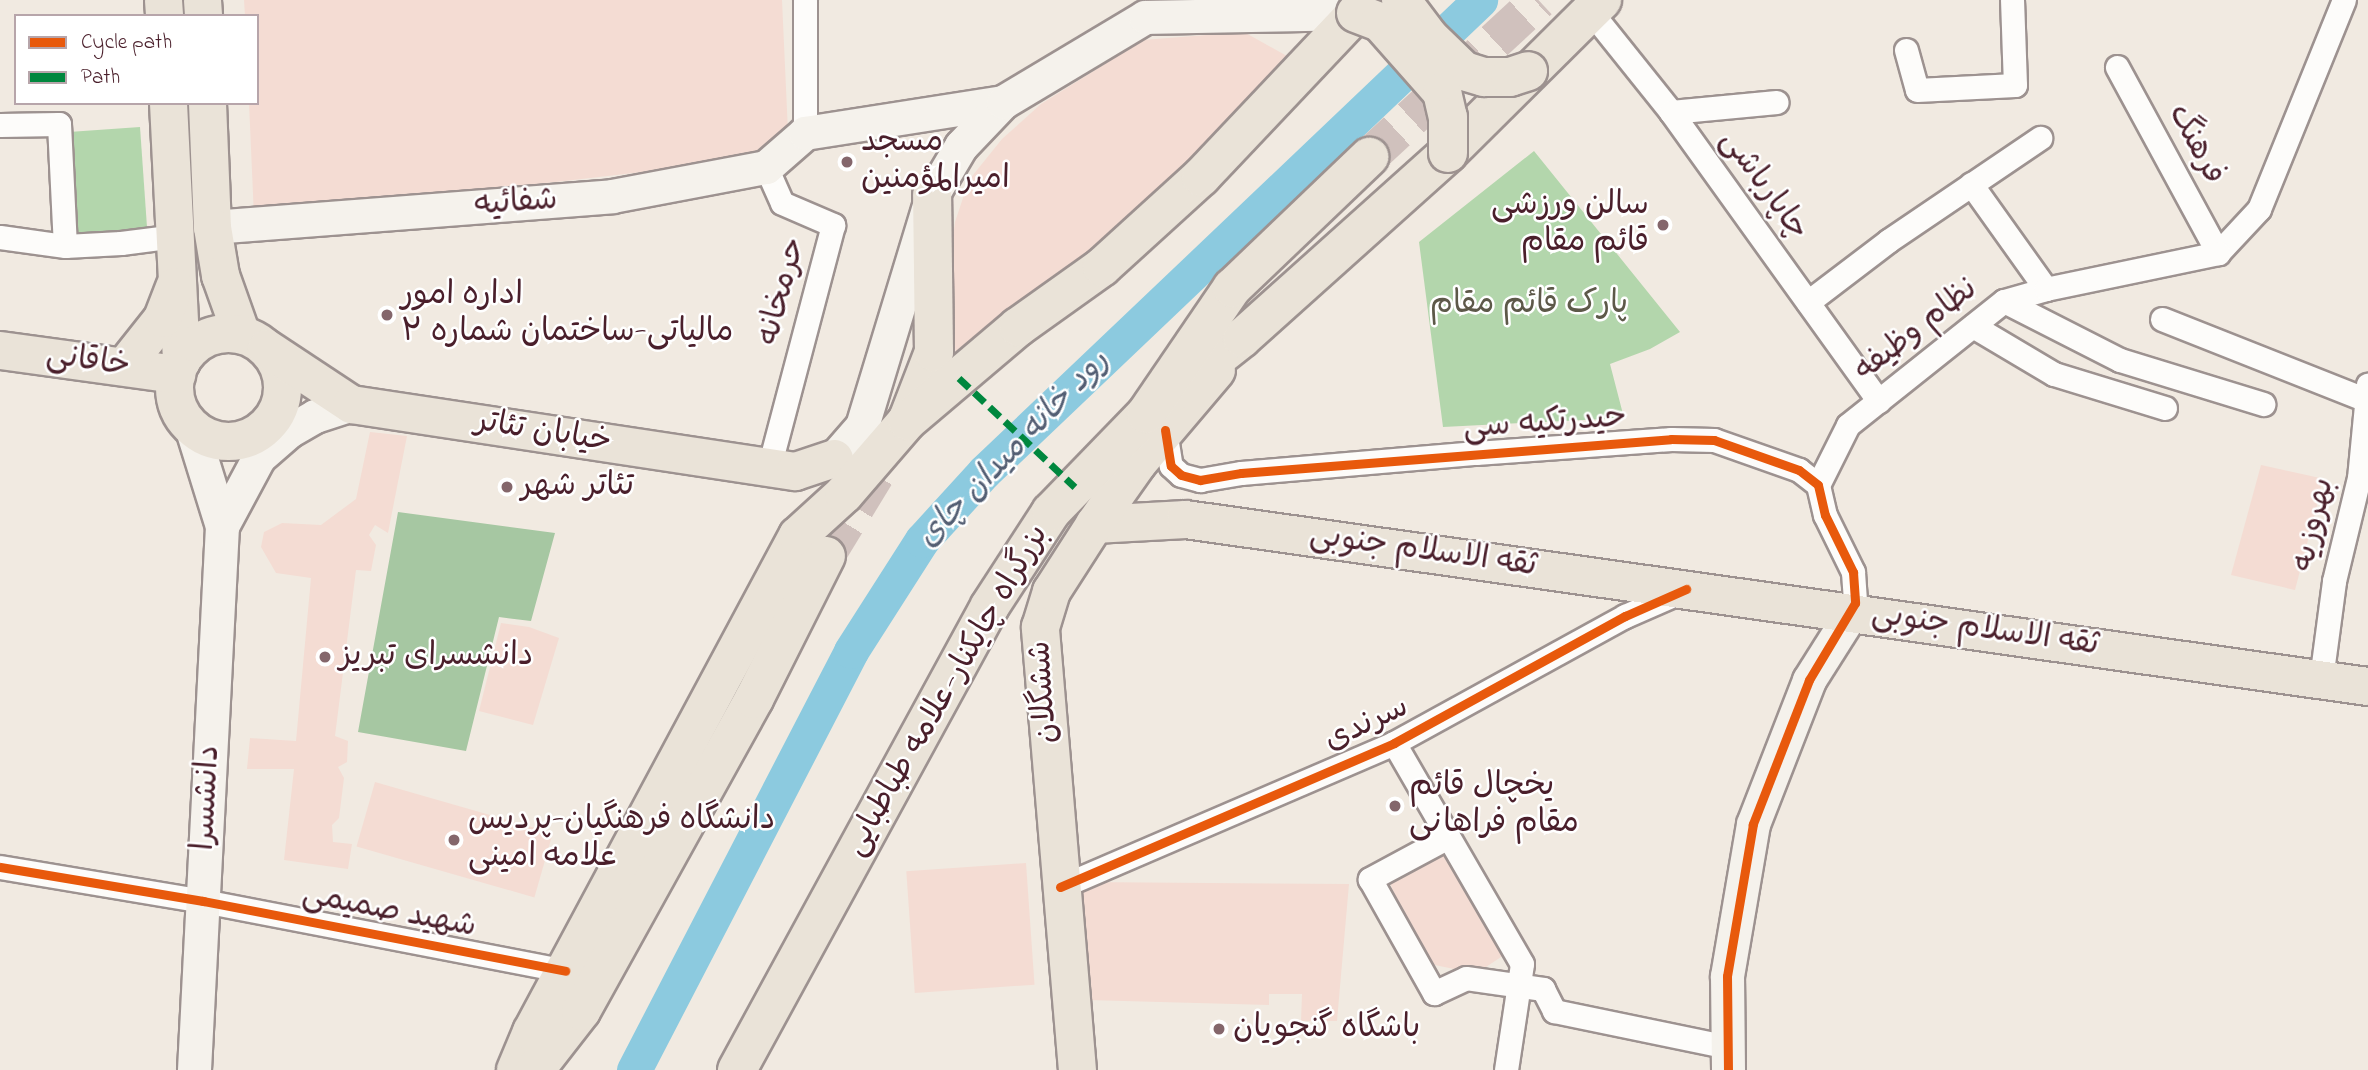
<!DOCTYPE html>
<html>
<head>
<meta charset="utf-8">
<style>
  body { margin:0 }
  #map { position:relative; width:2368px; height:1070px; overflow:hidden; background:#f1eae1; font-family:"Indie Flower","Playpen Sans Arabic",sans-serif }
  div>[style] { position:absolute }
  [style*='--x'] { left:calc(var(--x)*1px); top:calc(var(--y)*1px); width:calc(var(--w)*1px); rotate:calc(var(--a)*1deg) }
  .built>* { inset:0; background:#f4dcd3; transform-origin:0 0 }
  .green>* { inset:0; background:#b3d6ac; transform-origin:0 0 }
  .forest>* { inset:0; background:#a6c7a2 }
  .river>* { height:35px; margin:-17.5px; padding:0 17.5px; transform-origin:17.5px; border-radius:17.5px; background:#8ccadf }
  .highway-tunnel>* { height:38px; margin-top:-19px; transform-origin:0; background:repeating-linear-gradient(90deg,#d0c1bd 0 38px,transparent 0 57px) }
  .roads { filter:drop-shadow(2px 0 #9d9290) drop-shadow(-2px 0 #9d9290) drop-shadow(0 2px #9d9290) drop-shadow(0 -2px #9d9290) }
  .street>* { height:23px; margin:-11.5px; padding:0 11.5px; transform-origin:11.5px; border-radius:11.5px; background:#fdfcfa }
  .secondary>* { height:33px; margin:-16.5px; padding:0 16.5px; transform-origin:16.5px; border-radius:16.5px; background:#f5f2ec }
  .primary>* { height:37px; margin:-18.5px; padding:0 18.5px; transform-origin:18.5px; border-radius:18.5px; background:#eae3d8 }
  .primary>.ring { margin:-18.5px; padding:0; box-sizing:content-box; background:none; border:37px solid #eae3d8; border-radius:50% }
  .highway>* { height:38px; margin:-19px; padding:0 19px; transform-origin:19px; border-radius:19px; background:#eae3d8 }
  .bridges { filter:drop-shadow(2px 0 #9d9290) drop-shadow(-2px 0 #9d9290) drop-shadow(0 2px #9d9290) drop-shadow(0 -2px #9d9290) }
  .highway-bridge>* { height:38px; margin:-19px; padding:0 19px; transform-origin:19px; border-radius:19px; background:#eae3d8 }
  .quiet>* { height:7px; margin-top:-3.5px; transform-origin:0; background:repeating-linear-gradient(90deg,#00873e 0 14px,transparent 0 21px) }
  .cycleway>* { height:9px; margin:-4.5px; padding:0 4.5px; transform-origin:4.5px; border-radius:4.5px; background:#e8590c }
  .dots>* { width:19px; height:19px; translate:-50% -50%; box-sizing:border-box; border:4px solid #fff; border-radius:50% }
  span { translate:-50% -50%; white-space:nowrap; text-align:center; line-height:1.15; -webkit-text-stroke:5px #fff; paint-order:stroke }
  .poi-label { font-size:32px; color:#4a1f2b }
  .left { translate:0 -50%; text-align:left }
  .right { translate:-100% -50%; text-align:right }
  .street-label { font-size:32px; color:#4a1f2b }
  .park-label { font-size:32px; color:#5d5949 }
  .water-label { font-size:33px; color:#535e73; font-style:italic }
  .legend { position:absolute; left:14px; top:14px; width:245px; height:91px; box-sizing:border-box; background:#fff; border:2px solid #b7a5aa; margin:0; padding:9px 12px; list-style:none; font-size:21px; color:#4a1f2b }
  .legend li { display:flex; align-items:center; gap:14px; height:35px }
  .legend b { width:35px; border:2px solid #b7a5aa }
</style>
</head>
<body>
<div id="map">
  <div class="built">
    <i style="clip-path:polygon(244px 0,782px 0,788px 132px,755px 159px,254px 217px,249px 103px,257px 103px,257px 16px,245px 16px)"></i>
    <i style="clip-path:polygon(1244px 32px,1294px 60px,1204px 154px,957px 368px,948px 277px,955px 222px,969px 180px,1002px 139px,1041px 104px,1143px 40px)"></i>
    <i style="clip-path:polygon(370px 432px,407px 436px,388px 533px,375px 525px,369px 535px,376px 545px,371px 571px,356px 570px,335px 736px,348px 741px,347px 762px,338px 767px,344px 778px,339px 818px,332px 825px,333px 842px,352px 844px,348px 869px,284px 860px,294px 769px,247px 769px,250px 738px,296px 741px,311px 578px,276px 573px,261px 547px,264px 532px,282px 523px,321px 525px,356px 499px)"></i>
    <i style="clip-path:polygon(2261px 465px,2320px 478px,2321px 490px,2295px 590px,2231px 575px)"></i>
    <i style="clip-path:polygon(501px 623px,529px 627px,559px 638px,533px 725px,479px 711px)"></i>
    <i style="left:375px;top:782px;width:185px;height:67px;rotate:16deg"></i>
    <i style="clip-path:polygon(1445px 849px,1504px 955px,1486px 967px,1454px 969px,1430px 964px,1412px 938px,1388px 878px)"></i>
    <i style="left:1026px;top:863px;width:122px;height:120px;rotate:86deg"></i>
    <i style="clip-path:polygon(1081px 882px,1349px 884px,1337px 1021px,1301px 1021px,1302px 994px,1269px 994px,1269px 1005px,1088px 1000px)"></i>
  </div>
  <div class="green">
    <i style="left:140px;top:127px;width:106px;height:89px;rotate:86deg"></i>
    <i style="clip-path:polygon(1534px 151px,1680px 332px,1650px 349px,1610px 364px,1624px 418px,1443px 427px,1419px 242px)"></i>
  </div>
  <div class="forest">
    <i style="clip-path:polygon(398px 512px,555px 533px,531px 621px,499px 617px,466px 751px,358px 732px)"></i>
  </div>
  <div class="river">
    <i style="--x:634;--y:1070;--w:472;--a:-62.6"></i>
    <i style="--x:851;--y:651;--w:132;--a:-57.4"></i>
    <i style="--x:922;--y:540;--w:92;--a:-47.6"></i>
    <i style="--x:984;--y:472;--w:685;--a:-43.58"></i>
  </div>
  <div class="highway-tunnel">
    <i style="--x:1369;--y:157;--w:231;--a:-42.7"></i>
    <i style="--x:826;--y:556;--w:102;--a:-58.7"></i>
  </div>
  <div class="roads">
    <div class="street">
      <i style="--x:805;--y:0;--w:133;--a:90"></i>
      <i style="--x:1591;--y:12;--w:128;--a:51.3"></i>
      <i style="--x:1671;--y:112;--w:356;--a:54.3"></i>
      <i style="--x:1906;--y:50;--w:41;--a:74.6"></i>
      <i style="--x:1917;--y:90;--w:98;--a:-2.9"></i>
      <i style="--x:2015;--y:85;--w:85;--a:-92"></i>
      <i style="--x:2117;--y:67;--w:212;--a:61.5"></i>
      <i style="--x:1671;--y:112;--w:106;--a:-5.4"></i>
      <i style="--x:0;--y:125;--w:59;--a:-1"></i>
      <i style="--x:59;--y:124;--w:122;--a:87.2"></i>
      <i style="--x:766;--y:167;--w:39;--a:66"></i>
      <i style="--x:782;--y:203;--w:56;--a:23.3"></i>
      <i style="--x:833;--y:225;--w:250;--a:104.8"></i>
      <i style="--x:1971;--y:184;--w:129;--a:54.5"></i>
      <i style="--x:0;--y:237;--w:66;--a:7.9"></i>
      <i style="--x:65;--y:246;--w:56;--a:-3.1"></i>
      <i style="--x:121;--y:243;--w:54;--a:-7.4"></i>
      <i style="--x:2218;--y:253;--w:60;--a:-47"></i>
      <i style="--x:2259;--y:209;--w:226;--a:-67.9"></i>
      <i style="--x:2004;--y:301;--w:130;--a:27"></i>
      <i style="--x:2120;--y:360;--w:150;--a:17.1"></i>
      <i style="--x:1808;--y:302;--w:101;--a:-37.3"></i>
      <i style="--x:1888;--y:241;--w:184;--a:-34.1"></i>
      <i style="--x:2162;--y:319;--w:220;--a:21.6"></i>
      <i style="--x:1973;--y:326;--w:94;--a:30.7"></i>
      <i style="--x:2054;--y:374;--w:116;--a:17"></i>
      <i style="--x:1165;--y:430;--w:36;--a:81"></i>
      <i style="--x:1171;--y:466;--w:13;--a:42"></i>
      <i style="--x:1181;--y:475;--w:20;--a:15"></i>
      <i style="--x:1200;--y:480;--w:42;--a:-9.7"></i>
      <i style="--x:1241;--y:473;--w:236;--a:-4.9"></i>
      <i style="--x:1476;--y:453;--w:196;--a:-4.1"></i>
      <i style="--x:1671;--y:439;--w:43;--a:1.3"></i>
      <i style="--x:1714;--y:440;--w:90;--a:19.4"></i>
      <i style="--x:1799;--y:470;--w:24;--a:38"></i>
      <i style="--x:1818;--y:485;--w:31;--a:77"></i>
      <i style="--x:1825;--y:515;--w:64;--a:63.8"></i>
      <i style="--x:1853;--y:572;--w:31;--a:86"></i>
      <i style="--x:1855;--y:603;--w:9;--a:108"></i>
      <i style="--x:1818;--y:485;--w:67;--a:-63.4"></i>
      <i style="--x:1848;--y:425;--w:199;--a:-38.5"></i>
      <i style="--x:2004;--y:301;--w:44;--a:-15.9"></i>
      <i style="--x:2046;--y:289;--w:176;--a:-11.8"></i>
      <i style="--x:2321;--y:679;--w:99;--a:-82.4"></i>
      <i style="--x:2334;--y:581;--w:106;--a:-76.4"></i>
      <i style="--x:2359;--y:478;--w:94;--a:-84.5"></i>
      <i style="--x:1394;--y:743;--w:255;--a:59.9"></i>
      <i style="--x:1522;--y:964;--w:107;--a:98.6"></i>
      <i style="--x:1448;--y:837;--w:89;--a:151.7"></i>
      <i style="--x:1370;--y:879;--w:131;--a:60.7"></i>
      <i style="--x:1434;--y:993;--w:35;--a:-25"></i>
      <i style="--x:1466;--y:978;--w:78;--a:8.1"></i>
      <i style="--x:1543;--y:989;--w:25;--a:63"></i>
      <i style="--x:1554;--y:1011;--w:178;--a:11.7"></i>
      <i style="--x:0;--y:867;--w:206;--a:9.5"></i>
      <i style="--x:203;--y:901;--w:369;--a:10.9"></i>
      <i style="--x:1060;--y:887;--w:364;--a:-23.3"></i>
      <i style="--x:1394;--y:743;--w:264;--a:-28.8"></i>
      <i style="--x:1625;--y:616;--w:60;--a:-23.6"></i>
    </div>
    <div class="secondary">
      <i style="--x:212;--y:227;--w:401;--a:-4.4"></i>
      <i style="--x:612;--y:196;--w:157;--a:-10.7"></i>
      <i style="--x:766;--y:167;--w:52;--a:-41.1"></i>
      <i style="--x:805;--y:133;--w:200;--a:-8.9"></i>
      <i style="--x:191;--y:426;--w:105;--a:72.8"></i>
      <i style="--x:222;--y:526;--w:545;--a:92.95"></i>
      <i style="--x:834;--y:458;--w:43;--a:-48.8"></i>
      <i style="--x:862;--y:426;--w:241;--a:-73.1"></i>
      <i style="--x:932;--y:195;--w:57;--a:-59.4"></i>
      <i style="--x:961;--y:146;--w:61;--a:-46.3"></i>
      <i style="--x:1003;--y:102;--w:165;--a:-30.9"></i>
      <i style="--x:1145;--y:17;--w:211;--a:-1.1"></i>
      <i style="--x:222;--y:526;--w:78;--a:-61.8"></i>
      <i style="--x:259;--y:457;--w:40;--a:-41"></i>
      <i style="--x:289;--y:431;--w:30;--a:-30"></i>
      <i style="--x:315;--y:416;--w:38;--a:-18"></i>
      <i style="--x:1728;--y:1070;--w:94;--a:-90.6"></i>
      <i style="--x:1727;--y:976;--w:154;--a:-80.3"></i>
      <i style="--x:1753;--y:824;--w:155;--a:-68.7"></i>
      <i style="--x:1809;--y:680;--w:80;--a:-57.7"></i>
    </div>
    <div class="primary">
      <i style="--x:163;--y:0;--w:16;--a:86"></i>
      <i style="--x:202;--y:0;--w:16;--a:86"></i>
      <i style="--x:168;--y:103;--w:258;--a:87.1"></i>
      <i style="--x:207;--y:103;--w:124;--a:87.7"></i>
      <i style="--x:212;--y:227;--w:49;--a:80.5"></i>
      <i style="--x:220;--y:275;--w:63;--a:70.4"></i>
      <i class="ring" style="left:174px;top:333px;width:71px;height:71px"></i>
      <i style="--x:266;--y:348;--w:102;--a:33.4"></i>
      <i style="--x:351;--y:404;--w:449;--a:8.6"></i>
      <i style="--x:795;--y:471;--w:41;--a:-18.4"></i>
      <i style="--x:0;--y:350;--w:178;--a:7.8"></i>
      <i style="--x:124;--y:366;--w:61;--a:-51.6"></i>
      <i style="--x:162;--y:318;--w:34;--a:-69"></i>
      <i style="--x:1094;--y:524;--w:91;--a:-3.1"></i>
      <i style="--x:1185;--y:519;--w:1195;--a:8.04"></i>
      <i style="--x:1077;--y:1070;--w:445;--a:-94.8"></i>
      <i style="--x:1040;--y:627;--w:38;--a:-73"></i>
      <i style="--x:1051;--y:591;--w:80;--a:-57.3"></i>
      <i style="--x:1094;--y:524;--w:75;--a:-54.8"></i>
      <i style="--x:1137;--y:463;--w:122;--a:-49.7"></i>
    </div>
    <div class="highway">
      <i style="--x:1175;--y:391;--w:85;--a:-38.3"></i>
      <i style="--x:1242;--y:338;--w:277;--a:-41.9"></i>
      <i style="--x:1448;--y:153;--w:217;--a:-44.8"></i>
      <i style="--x:908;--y:419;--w:72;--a:-68.8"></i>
      <i style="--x:934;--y:352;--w:157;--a:-90.7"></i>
      <i style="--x:516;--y:1070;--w:41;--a:-67.2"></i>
      <i style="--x:532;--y:1032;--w:563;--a:-61.8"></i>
      <i style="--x:798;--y:536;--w:62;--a:-42.4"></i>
      <i style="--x:844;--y:494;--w:96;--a:-49.2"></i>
      <i style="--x:907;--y:421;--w:145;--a:-40.3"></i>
      <i style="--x:1018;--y:327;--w:103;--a:-35.5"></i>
      <i style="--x:1102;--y:267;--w:134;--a:-42.3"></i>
      <i style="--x:1201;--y:177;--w:226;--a:-46.6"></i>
      <i style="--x:535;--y:1070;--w:75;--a:-52.1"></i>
      <i style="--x:581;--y:1011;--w:357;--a:-61"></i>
      <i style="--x:754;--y:699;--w:160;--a:-63.3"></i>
      <i style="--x:737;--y:1070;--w:528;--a:-61.4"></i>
      <i style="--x:990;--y:606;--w:112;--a:-57"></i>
      <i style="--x:1051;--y:512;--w:136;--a:-45.9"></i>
      <i style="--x:1146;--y:414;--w:153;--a:-55.7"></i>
      <i style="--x:1232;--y:288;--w:190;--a:-43.7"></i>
    </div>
  </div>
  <div class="bridges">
    <div class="highway-bridge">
      <i style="--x:1401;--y:0;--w:46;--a:52.9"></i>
      <i style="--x:1429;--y:37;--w:49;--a:44.2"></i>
      <i style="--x:1464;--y:71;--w:21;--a:17"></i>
      <i style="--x:1484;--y:77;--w:26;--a:0"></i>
      <i style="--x:1510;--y:77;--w:19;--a:-18"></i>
      <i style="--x:1356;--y:13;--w:26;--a:21"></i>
      <i style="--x:1380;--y:22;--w:94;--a:48.5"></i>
      <i style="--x:1442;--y:92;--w:26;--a:77"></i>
      <i style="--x:1448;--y:117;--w:36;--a:90"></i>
    </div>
  </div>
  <div class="quiet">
    <i style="--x:959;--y:378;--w:159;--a:43.2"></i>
  </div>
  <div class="cycleway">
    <i style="--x:1165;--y:430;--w:36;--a:81"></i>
    <i style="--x:1171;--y:466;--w:13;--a:42"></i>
    <i style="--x:1181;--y:475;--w:20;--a:15"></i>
    <i style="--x:1200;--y:480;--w:42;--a:-9.7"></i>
    <i style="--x:1241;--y:473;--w:431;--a:-4.5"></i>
    <i style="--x:1671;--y:439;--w:43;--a:1.3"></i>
    <i style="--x:1714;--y:440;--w:90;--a:19.4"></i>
    <i style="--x:1799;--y:470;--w:24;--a:38"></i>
    <i style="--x:1818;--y:485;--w:31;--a:77"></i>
    <i style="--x:1825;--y:515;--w:64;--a:63.8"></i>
    <i style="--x:1853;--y:572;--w:31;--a:86"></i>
    <i style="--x:1855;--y:603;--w:90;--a:120.9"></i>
    <i style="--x:1809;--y:680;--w:155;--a:111.3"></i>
    <i style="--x:1753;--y:824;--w:154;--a:99.7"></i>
    <i style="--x:1727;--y:976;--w:94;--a:89.4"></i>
    <i style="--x:0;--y:867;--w:206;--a:9.5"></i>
    <i style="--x:203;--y:901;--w:369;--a:10.9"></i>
    <i style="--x:1060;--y:887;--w:364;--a:-23.3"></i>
    <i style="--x:1394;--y:743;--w:264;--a:-28.8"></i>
    <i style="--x:1625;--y:616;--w:67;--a:-23.9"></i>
  </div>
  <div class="dots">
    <i style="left:847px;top:162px;background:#84666b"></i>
    <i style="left:1663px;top:225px;background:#84666b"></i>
    <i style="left:387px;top:315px;background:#84666b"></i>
    <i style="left:507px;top:487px;background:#84666b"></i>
    <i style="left:325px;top:657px;background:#84666b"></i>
    <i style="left:1395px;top:806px;background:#84666b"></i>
    <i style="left:454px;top:840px;background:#84666b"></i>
    <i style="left:1219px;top:1029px;background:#84666b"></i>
  </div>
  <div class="poi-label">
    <span class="left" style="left:861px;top:162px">مسجد<br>امیرالمؤمنین</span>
    <span class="right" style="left:1649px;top:225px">سالن ورزشی<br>قائم مقام</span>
    <span class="left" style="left:401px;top:315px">اداره امور<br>مالیاتی-ساختمان شماره ۲</span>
    <span class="left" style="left:521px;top:487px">تئاتر شهر</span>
    <span class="left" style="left:339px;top:657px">دانشسرای تبریز</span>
    <span class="left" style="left:1409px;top:806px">یخچال قائم<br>مقام فراهانی</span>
    <span class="left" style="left:468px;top:840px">دانشگاه فرهنگیان-پردیس<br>علامه امینی</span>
    <span class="left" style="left:1233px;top:1029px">باشگاه گنجویان</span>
  </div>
  <div class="street-label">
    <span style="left:2195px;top:145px;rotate:62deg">فرهنگ</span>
    <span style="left:1763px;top:186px;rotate:54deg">چاپارباشی</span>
    <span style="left:516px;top:204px;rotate:-4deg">شفائیه</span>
    <span style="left:783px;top:292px;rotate:-75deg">حرمخانه</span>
    <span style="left:1917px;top:331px;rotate:-38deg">نظام وظیفه</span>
    <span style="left:88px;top:362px;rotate:8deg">خاقانی</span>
    <span style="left:1545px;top:424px;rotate:-4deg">حیدرتکیه سی</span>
    <span style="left:543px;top:433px;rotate:9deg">خیابان تئاتر</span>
    <span style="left:2315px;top:525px;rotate:-77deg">بهروزیه</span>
    <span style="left:1423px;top:552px;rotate:8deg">ثقه الاسلام جنوبی</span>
    <span style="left:1985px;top:631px;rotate:8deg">ثقه الاسلام جنوبی</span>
    <span style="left:948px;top:691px;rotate:-60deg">بزرگراه چایکنار-علامه طباطبایی</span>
    <span style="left:1045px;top:692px;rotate:-94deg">ششگلان</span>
    <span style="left:1367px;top:725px;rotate:-25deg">سرندی</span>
    <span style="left:208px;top:798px;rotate:-87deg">دانشسرا</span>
    <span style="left:389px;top:912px;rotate:11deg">شهید صمیمی</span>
  </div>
  <div class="park-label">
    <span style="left:1529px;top:305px">پارک قائم مقام</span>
  </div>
  <div class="water-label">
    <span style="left:1014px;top:450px;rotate:-46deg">رود خانه میدان چای</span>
  </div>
  <ul class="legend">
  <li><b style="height:9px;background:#e8590c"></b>Cycle path</li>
  <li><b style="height:9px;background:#00873e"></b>Path</li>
  </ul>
</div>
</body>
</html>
